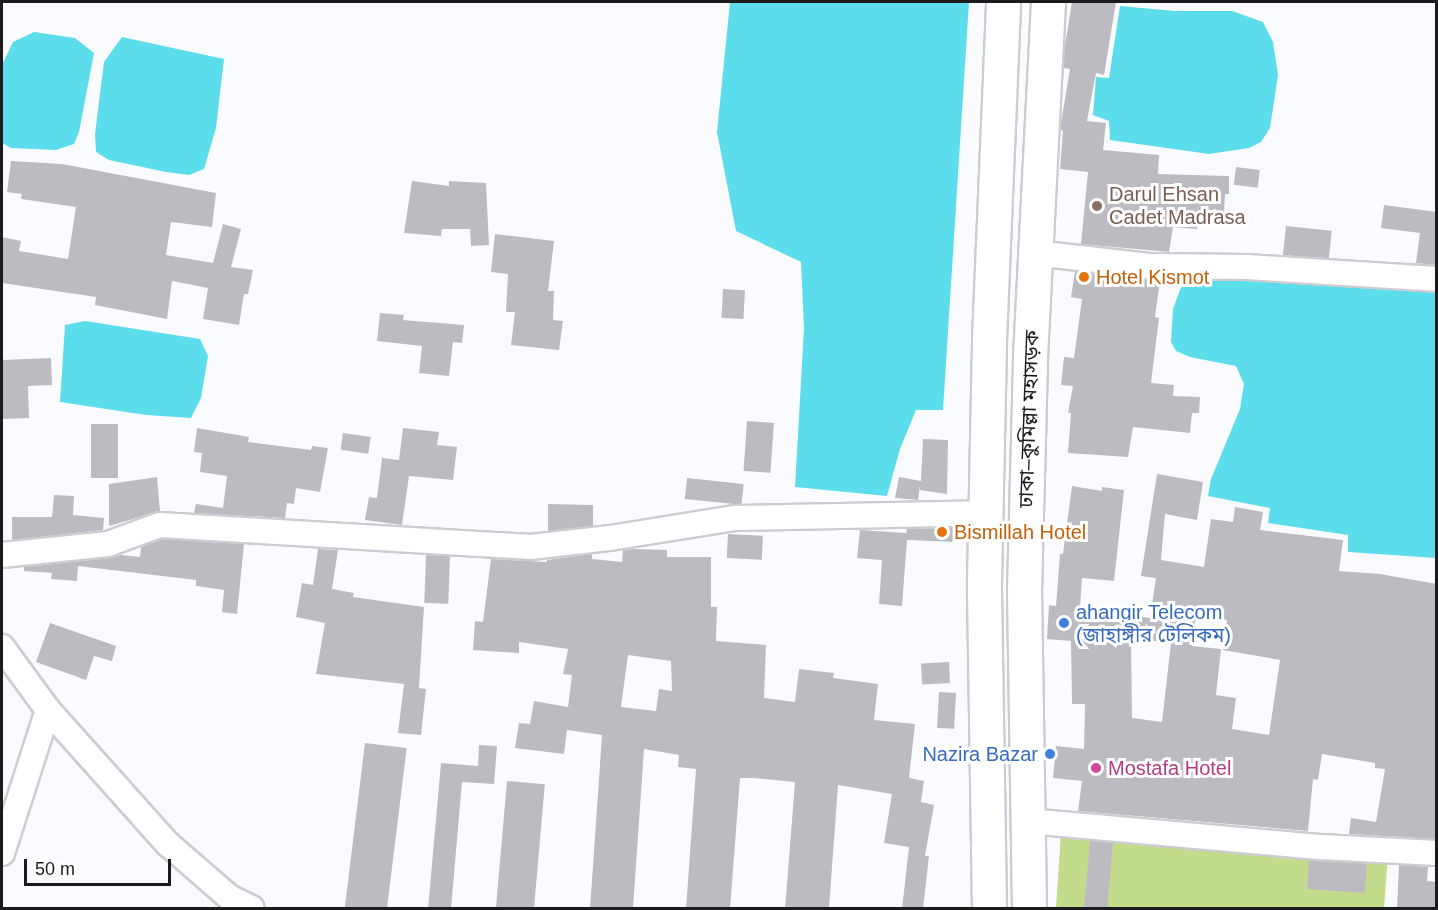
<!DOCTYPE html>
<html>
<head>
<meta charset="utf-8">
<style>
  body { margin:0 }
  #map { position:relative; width:1438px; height:910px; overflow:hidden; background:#fafbff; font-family:Arial,"Noto Sans Bengali",sans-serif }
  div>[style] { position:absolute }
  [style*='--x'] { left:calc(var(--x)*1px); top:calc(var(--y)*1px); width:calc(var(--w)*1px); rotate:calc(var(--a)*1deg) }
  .green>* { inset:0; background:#c2dc8b }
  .water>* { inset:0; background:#5cddeb }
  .building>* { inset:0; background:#bdbbc2; transform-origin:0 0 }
  .roads { filter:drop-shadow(2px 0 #cccdd3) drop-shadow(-2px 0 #cccdd3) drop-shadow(0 2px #cccdd3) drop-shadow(0 -2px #cccdd3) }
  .minor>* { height:24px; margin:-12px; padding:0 12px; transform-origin:12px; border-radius:12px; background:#fff }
  .trunk>* { height:33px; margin:-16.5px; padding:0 16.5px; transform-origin:16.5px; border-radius:16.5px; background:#fff }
  .dots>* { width:16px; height:16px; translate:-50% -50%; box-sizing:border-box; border:3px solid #fff; border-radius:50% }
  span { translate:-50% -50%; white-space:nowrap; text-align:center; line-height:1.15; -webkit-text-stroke:6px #fff; paint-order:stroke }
  .education-label { font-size:20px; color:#785e54 }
  .left { translate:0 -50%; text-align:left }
  .food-label { font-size:20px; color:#c56008 }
  .street-label { font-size:20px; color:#1b1b1e }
  .shop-label { font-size:20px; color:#366cbe }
  .right { translate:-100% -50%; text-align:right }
  .hotel-label { font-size:20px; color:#b23c85 }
  .frame { position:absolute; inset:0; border:3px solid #1b1b1e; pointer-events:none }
  .scale { position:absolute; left:24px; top:859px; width:147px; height:27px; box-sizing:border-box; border:3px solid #1b1b1e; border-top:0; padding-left:8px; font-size:18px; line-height:21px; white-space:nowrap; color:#1b1b1e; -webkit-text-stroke:4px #fff; paint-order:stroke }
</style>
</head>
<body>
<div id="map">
  <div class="green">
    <i style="clip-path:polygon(1061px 833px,1388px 854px,1384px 908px,1056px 908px)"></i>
  </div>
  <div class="water">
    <i style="clip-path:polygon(730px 2px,969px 2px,943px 410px,916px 410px,900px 449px,887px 496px,795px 487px,804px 328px,801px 262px,736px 231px,717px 132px)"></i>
    <i style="clip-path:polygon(1120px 6px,1175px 11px,1232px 11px,1263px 22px,1273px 42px,1278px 75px,1270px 128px,1261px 142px,1249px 148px,1209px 154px,1110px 140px,1109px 121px,1093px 115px,1096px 77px,1109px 78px)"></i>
    <i style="clip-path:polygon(34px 32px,75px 38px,94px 53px,79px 132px,74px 144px,56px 150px,11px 148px,2px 143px,2px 65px,13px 42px)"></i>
    <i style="clip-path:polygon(122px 37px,224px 59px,216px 128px,204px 169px,189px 175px,166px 172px,109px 160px,96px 152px,95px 134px,104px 62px)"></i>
    <i style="clip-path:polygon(1186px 274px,1338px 282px,1436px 291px,1436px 558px,1348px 552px,1348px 535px,1268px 523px,1270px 508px,1208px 496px,1211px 479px,1240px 409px,1244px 384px,1236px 366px,1190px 357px,1176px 351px,1171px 342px,1173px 309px)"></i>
    <i style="clip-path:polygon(85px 321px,200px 339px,208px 356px,201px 398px,191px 418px,146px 415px,60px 402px,65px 325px)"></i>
  </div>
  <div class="building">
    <i style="clip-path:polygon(1072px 2px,1116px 2px,1104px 75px,1096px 73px,1087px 121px,1106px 123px,1103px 150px,1159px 155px,1158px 174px,1229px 176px,1229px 194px,1225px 194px,1224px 212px,1198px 211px,1197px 229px,1173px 227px,1169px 252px,1081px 244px,1088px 172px,1060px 169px,1063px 131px,1060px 129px,1070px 69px,1063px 68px,1065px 45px)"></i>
    <i style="clip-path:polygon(11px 161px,62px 164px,216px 193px,212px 227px,171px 222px,166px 255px,213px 263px,223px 224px,241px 229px,231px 267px,253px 270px,248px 294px,244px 294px,239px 325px,203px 319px,208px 288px,172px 281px,167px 319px,95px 305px,96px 297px,2px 283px,2px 237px,21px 241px,19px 251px,68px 259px,76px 207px,21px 199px,22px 194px,7px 192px)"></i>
    <i style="left:1236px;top:167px;width:24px;height:18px;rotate:7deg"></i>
    <i style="clip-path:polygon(412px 181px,449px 186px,449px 181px,486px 183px,489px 245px,471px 246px,470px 229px,442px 229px,441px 236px,404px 233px)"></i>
    <i style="clip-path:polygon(1384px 205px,1437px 212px,1437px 265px,1416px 263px,1420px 233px,1381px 228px)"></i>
    <i style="left:1286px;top:226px;width:46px;height:29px;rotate:6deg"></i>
    <i style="clip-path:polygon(495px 234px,554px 241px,548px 291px,554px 291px,553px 320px,563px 321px,559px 350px,511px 345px,515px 312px,506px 312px,508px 274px,491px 272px)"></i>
    <i style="clip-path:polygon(1075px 272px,1160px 280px,1155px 317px,1159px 318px,1151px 383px,1174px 385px,1173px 396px,1200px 397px,1199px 413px,1192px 413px,1190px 433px,1133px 427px,1128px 457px,1068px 453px,1071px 413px,1068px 413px,1073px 386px,1061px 385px,1064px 357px,1074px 358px,1082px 299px,1071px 297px)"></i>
    <i style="left:723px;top:289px;width:22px;height:29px;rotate:3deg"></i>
    <i style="clip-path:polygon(380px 313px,404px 315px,403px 320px,464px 325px,462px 343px,453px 342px,449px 376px,419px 373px,422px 346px,377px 341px)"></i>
    <i style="clip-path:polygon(51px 358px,52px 385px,28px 386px,29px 418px,2px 419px,2px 360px)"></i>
    <i style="left:747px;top:421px;width:27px;height:50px;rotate:4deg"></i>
    <i style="left:91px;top:424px;width:27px;height:54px"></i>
    <i style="clip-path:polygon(197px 428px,249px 437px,248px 442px,311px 450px,312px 446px,328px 448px,320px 492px,296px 488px,294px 504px,287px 503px,285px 518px,194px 513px,196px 504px,223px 508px,227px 476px,200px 472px,202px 453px,194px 452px)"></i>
    <i style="clip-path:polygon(403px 428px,439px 432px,437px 445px,457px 447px,453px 480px,409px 476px,402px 525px,365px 520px,369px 497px,377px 498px,382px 458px,399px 460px)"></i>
    <i style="left:343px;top:433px;width:28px;height:17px;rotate:8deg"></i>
    <i style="clip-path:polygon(923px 439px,948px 440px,947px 494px,920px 490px,920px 486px,918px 500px,895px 498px,899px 477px,921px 481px)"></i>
    <i style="clip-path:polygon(evenodd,1157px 474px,1203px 482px,1197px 520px,1165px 514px,1161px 560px,1204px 567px,1211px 519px,1233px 522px,1235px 507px,1263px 512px,1260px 530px,1343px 540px,1339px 571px,1380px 574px,1437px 584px,1437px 839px,1349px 834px,1351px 818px,1376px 822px,1385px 769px,1375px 768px,1375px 763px,1322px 754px,1318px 780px,1313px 779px,1308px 831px,1078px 811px,1082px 781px,1053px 778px,1056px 746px,1084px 749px,1085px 704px,1072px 704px,1071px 641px,1047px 639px,1049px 605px,1056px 606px,1060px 554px,1063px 554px,1072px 486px,1102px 491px,1102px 487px,1124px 490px,1114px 581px,1082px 578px,1080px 608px,1150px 618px,1156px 578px,1141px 576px,1157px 474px,1196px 615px,1227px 620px,1223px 650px,1280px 660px,1269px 735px,1232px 729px,1236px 698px,1216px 695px,1221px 649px,1192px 646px,1196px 615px,1157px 474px,1131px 638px,1171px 643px,1162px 722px,1132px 718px,1131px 638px)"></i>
    <i style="clip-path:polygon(157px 477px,160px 511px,109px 526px,109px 484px)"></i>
    <i style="left:687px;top:478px;width:57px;height:21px;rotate:6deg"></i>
    <i style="clip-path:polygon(54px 495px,74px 496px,73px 515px,104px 518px,103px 530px,12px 540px,12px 517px,52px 517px)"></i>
    <i style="clip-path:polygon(548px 504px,593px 505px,593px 526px,548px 531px)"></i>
    <i style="clip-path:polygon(956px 528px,955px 542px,907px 540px,902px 606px,879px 604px,882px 560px,857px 558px,860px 530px,906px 533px,907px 529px)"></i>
    <i style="left:728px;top:534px;width:35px;height:24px;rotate:3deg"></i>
    <i style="clip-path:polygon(162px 539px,244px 544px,237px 614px,222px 612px,224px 590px,196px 586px,196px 580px,78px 566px,77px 581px,51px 579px,52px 573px,24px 571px,24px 567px,109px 558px,121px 555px,140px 557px,141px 547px)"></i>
    <i style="clip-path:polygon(318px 549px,338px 550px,332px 589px,354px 593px,353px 597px,424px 607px,419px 688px,426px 689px,421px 735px,398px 733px,404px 684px,316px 674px,325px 623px,296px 617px,302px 583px,313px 585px)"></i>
    <i style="clip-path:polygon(evenodd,633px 549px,667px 550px,667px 557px,711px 557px,711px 607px,717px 607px,716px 641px,766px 645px,764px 698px,795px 702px,799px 669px,834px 673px,833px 678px,878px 684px,874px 720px,915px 724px,909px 778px,924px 781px,921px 802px,934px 805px,925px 856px,929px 856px,923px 909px,902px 909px,909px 847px,884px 843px,892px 794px,838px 785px,829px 909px,785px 909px,795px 782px,754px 778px,740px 778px,730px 909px,686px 909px,696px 769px,678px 767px,679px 755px,644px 749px,633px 909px,590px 909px,602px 735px,567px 730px,564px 754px,515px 748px,519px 723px,530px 724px,534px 701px,568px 707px,572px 675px,563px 674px,568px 649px,519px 642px,519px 653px,473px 650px,475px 621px,483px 622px,491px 559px,547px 562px,547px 560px,592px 554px,592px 559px,622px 562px,623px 550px,633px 549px,628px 655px,671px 661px,672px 691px,659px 689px,656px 711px,621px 707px,628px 655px)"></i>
    <i style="left:426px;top:555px;width:24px;height:48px;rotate:2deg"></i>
    <i style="clip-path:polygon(50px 623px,116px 646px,112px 661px,94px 656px,86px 680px,36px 662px)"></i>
    <i style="left:949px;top:662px;width:21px;height:28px;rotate:87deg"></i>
    <i style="left:939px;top:692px;width:17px;height:36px;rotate:3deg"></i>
    <i style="left:365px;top:743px;width:42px;height:167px;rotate:7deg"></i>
    <i style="clip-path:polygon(479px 745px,497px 746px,494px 784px,462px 782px,451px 909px,428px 909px,441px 763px,478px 766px)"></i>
    <i style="left:507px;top:781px;width:38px;height:128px;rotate:5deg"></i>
    <i style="left:1090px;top:841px;width:23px;height:68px;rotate:5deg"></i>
    <i style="left:1309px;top:860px;width:58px;height:29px;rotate:4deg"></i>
    <i style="clip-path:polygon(1399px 865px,1428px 867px,1427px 881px,1437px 882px,1437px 909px,1397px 909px)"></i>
  </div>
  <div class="roads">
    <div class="minor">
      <i style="--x:1035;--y:253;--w:115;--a:6.5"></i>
      <i style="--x:1149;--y:266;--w:98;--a:0.6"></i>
      <i style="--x:1247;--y:267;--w:189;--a:3.6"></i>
      <i style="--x:2;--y:555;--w:107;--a:-5.9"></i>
      <i style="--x:108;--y:544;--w:55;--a:-20.1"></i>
      <i style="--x:160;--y:525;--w:372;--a:3.4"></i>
      <i style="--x:531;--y:547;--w:80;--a:-6.5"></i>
      <i style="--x:610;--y:538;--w:127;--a:-9.1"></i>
      <i style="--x:735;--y:518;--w:250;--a:-1.1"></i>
      <i style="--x:2;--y:647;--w:78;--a:53.9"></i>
      <i style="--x:48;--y:710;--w:180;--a:48.2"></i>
      <i style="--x:168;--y:844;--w:81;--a:41"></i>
      <i style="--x:229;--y:897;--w:25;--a:26"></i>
      <i style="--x:1028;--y:821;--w:295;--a:5.1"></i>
      <i style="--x:1322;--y:847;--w:114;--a:3"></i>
      <i style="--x:2;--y:853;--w:150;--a:-72.2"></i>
    </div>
    <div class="trunk">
      <i style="--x:989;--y:908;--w:326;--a:-90.9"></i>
      <i style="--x:984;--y:582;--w:243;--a:-88.8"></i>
      <i style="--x:989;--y:339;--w:337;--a:-87.6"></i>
      <i style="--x:1029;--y:908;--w:317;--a:-90.9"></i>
      <i style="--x:1024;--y:591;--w:234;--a:-88.5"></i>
      <i style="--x:1030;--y:357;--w:355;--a:-87.1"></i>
    </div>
  </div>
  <div class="dots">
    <i style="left:1097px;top:206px;background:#8d6e63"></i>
    <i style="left:1084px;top:277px;background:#e8710a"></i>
    <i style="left:942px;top:532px;background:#e8710a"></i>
    <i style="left:1064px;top:623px;background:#3f7fe0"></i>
    <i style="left:1050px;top:754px;background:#3f7fe0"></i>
    <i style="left:1096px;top:768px;background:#d1479c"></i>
  </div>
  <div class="education-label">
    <span class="left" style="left:1109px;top:206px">Darul Ehsan<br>Cadet Madrasa</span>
  </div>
  <div class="food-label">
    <span class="left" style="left:1096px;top:277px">Hotel Kismot</span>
    <span class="left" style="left:954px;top:532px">Bismillah Hotel</span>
  </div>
  <div class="street-label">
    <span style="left:1029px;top:419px;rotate:-88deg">ঢাকা–কুমিল্লা মহাসড়ক</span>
  </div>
  <div class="shop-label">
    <span class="left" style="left:1076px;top:624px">ahangir Telecom<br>(জাহাঙ্গীর টেলিকম)</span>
    <span class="right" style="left:1038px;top:754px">Nazira Bazar</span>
  </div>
  <div class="hotel-label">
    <span class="left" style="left:1108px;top:768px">Mostafa Hotel</span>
  </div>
  <div class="frame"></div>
  <div class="scale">50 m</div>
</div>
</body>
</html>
